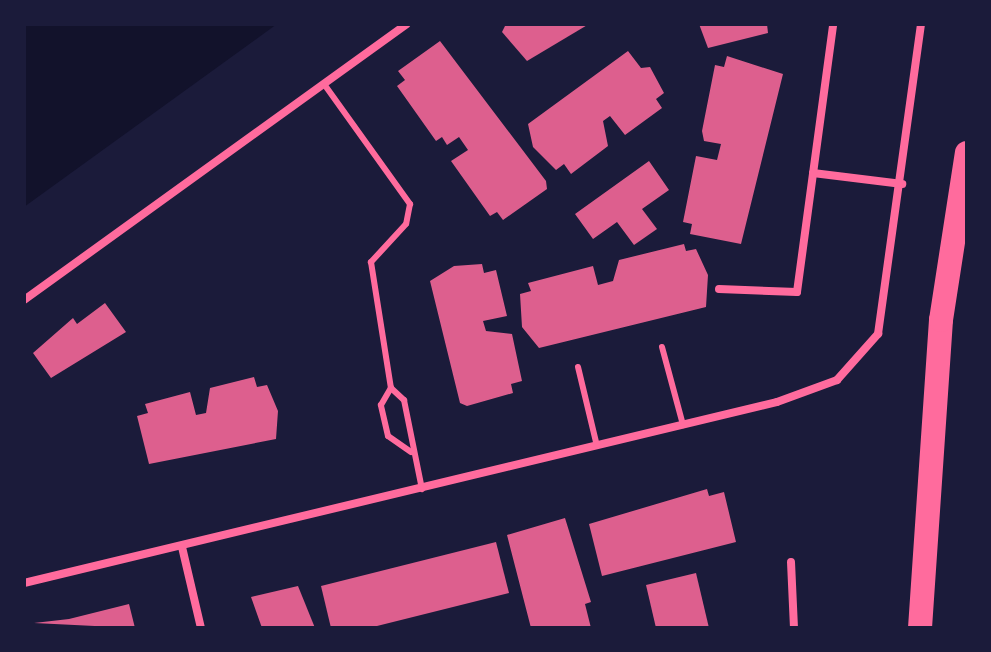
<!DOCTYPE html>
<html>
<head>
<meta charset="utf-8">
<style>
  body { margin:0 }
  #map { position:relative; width:991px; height:652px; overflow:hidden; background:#1b1b3a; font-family:Helvetica,sans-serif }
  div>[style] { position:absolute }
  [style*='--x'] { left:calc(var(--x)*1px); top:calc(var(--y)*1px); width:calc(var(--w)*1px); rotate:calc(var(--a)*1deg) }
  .water>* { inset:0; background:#12122b }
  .building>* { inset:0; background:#dd5f8e }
  .service>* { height:6px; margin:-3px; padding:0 3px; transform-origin:3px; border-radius:3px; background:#ff6b9d }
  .minor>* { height:8px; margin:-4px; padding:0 4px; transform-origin:4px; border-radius:4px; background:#ff6b9d }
  .motorway>* { height:24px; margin:-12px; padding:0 12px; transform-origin:12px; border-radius:12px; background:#ff6b9d }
  span { translate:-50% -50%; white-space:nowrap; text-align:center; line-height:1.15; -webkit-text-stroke:6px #1b1b3a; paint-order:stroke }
  .frame { position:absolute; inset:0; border:26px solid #1b1b3a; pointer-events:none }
</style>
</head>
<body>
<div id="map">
  <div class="water">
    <i style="clip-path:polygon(24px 24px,277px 24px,24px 207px)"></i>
  </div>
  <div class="building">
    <i style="clip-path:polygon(506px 24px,589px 24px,527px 61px,502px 32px)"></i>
    <i style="clip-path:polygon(699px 24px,767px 24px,768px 33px,708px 48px)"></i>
    <i style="clip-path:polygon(440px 41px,546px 181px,547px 189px,503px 220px,497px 212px,490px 216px,451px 161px,468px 150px,459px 137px,447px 145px,442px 137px,436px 141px,397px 86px,405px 80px,398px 71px)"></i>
    <i style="clip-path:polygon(628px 51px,641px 68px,650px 67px,664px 93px,656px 99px,662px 108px,625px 135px,610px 116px,603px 121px,608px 146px,571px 174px,564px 164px,556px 170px,533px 147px,528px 124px)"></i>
    <i style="clip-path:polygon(727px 56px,783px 74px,741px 244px,690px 234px,692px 224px,683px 222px,696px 156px,717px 160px,721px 144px,704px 141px,702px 131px,715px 65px,724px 67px)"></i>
    <i style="clip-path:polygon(649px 161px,669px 190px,642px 209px,657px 229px,634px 245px,617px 222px,593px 239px,575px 214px)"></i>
    <i style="clip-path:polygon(684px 244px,686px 251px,696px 249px,708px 275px,706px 307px,539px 348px,522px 327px,520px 294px,531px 291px,528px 283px,593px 266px,598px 285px,613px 281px,619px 260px)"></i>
    <i style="clip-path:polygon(482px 264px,484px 273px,496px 270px,507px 316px,483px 321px,486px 331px,512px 334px,522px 381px,511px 384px,513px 393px,467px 406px,460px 403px,430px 281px,454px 266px)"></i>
    <i style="clip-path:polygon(105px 303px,126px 332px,51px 378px,33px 353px,73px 318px,77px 324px)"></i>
    <i style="clip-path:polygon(254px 377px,257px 387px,267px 385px,278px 411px,276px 439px,149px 464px,137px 416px,148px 413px,145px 404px,190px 392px,196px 415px,206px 413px,210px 388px)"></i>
    <i style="clip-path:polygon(707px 489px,709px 496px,724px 492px,736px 542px,602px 576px,589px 524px)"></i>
    <i style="clip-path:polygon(565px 518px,591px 602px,585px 604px,591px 628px,531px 628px,507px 535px)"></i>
    <i style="clip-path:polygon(496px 542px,509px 593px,369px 628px,331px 628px,321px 586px)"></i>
    <i style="clip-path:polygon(696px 573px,709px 628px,656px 628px,646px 585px)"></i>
    <i style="clip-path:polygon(298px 586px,315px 628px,262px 628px,251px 597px)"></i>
    <i style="clip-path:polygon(129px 604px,135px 628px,34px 623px,69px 619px)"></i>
  </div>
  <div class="service">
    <i style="--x:324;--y:84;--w:148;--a:54.4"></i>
    <i style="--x:410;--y:204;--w:20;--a:101"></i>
    <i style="--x:406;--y:224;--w:52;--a:132.6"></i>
    <i style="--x:371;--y:262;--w:128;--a:81"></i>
    <i style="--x:662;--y:347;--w:81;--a:74.9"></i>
    <i style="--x:578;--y:367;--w:81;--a:76.5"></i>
    <i style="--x:411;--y:452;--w:28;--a:-145"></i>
    <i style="--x:388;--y:436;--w:32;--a:-103"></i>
    <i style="--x:381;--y:405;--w:20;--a:-60"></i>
    <i style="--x:391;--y:388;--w:18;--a:43"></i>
    <i style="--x:404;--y:400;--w:91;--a:78.6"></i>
  </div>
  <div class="minor">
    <i style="--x:813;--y:173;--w:90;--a:7"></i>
    <i style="--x:719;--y:289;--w:78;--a:2.2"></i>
    <i style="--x:797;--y:292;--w:270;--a:-82.3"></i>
    <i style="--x:24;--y:300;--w:472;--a:-35.8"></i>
    <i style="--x:182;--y:547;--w:83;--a:76.8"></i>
    <i style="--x:791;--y:562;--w:66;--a:87.4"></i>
    <i style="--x:24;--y:583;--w:774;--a:-13.52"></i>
    <i style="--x:777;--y:402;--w:64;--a:-20.1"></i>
    <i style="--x:837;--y:380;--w:62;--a:-48.3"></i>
    <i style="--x:878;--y:334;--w:313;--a:-82.1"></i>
  </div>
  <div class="motorway">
    <i style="--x:920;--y:628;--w:309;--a:-86.1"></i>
    <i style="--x:941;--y:320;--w:169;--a:-81.2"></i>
  </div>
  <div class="frame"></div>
</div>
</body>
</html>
